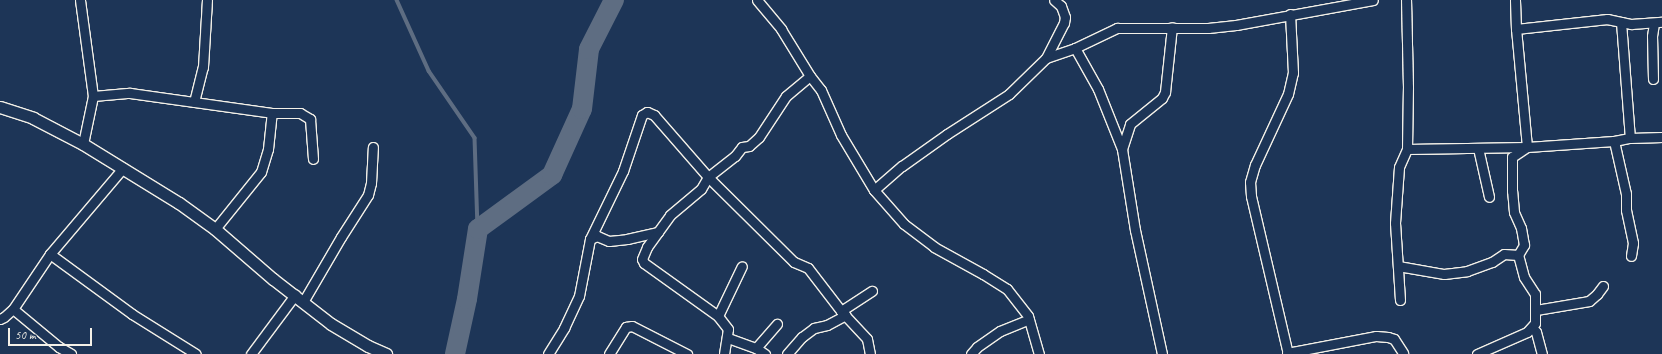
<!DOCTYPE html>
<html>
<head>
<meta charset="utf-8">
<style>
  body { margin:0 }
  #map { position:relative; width:1662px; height:354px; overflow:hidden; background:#1d3557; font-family:Caveat,sans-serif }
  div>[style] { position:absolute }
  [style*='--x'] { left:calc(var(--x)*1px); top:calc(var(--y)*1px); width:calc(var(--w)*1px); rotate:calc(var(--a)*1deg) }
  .stream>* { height:3.5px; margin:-1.75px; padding:0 1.75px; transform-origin:1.75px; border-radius:1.75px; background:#5e6d82 }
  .river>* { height:20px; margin:-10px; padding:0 10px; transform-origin:10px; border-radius:10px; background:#5e6d82 }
  .roads { filter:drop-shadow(1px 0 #f4f1e8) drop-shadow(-1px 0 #f4f1e8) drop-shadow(0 1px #f4f1e8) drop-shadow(0 -1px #f4f1e8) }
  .minor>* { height:9px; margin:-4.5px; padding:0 4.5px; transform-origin:4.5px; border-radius:4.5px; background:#1d3557 }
  .tertiary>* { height:11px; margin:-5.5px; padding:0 5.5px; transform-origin:5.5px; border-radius:5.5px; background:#1d3557 }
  span { translate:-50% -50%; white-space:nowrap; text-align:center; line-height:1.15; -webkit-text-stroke:3.5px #1d3557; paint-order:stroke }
  .scale { position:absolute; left:8px; top:328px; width:84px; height:18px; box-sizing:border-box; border:2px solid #f4f1e8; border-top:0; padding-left:5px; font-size:12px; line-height:14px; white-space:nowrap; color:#f4f1e8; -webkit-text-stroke:3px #1d3557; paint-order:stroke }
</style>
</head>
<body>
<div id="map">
  <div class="stream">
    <i style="--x:397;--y:0;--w:78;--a:65.7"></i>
    <i style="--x:429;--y:71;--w:81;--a:55.5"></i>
    <i style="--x:475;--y:138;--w:91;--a:88.1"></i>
  </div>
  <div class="river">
    <i style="--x:455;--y:354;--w:56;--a:-77.7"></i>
    <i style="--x:467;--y:299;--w:71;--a:-81.1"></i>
    <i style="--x:478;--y:229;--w:92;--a:-36.1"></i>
    <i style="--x:552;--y:175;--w:72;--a:-65.6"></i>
    <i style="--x:582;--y:109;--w:60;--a:-83.3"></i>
    <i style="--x:589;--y:49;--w:55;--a:-63"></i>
  </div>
  <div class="roads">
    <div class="minor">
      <i style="--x:80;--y:0;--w:97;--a:82.3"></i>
      <i style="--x:93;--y:96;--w:49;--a:101.8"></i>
      <i style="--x:757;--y:0;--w:38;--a:50"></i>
      <i style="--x:781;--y:29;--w:55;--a:58.3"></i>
      <i style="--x:810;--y:76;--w:18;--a:52"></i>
      <i style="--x:821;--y:90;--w:49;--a:66"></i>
      <i style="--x:841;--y:135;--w:64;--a:59"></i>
      <i style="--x:874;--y:190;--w:45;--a:48.6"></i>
      <i style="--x:904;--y:224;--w:38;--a:37"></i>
      <i style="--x:934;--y:247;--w:56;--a:28.9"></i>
      <i style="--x:983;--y:274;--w:28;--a:32"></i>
      <i style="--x:1007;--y:289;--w:34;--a:52"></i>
      <i style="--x:1028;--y:316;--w:40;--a:74"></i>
      <i style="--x:1621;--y:22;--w:116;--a:85.6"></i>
      <i style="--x:1516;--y:29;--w:92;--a:-6.3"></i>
      <i style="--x:1607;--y:19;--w:25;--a:12"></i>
      <i style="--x:1631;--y:24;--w:31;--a:-4"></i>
      <i style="--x:1075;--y:48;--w:47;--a:60.7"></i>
      <i style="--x:1098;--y:89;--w:65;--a:68.2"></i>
      <i style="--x:1122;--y:149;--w:82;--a:80.9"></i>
      <i style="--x:1135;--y:230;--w:127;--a:77.7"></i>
      <i style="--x:1046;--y:58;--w:31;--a:-19"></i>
      <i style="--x:1075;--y:48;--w:47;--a:-25.5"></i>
      <i style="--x:1117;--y:28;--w:91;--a:0"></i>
      <i style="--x:1208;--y:28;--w:28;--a:-6"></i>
      <i style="--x:1236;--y:25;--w:139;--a:-10.3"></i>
      <i style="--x:1653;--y:79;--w:43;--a:-91.3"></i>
      <i style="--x:1652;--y:36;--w:13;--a:-81"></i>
      <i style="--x:93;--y:96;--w:37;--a:-5"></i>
      <i style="--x:130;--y:93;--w:143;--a:8"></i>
      <i style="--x:272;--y:113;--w:28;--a:0"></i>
      <i style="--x:300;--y:113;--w:12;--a:31"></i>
      <i style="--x:310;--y:119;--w:40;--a:85.7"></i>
      <i style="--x:194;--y:102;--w:36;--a:-76"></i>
      <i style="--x:203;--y:67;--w:67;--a:-86.6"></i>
      <i style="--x:1614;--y:141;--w:54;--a:77.2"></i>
      <i style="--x:1626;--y:194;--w:16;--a:90"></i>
      <i style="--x:1626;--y:210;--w:34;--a:78"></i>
      <i style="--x:1633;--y:243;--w:13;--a:99"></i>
      <i style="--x:1478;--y:148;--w:50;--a:77.3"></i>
      <i style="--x:1122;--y:149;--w:26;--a:-72"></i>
      <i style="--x:1130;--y:124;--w:41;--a:-39.1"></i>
      <i style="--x:1162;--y:98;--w:7;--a:-63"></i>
      <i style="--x:1165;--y:92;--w:65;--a:-83.9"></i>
      <i style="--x:1407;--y:149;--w:120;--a:-1"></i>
      <i style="--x:1527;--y:147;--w:87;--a:-3.9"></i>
      <i style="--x:1614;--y:141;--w:16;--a:-11"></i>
      <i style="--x:1630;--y:138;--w:32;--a:-2"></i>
      <i style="--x:874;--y:190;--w:37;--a:-41"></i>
      <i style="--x:902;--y:166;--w:55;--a:-35.4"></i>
      <i style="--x:947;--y:134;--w:74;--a:-32.8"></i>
      <i style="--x:1009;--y:94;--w:52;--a:-44.2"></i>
      <i style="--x:1046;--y:58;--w:39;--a:-63"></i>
      <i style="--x:1064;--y:23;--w:6;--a:-81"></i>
      <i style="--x:1065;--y:17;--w:12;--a:-110"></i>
      <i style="--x:1061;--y:6;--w:9;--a:-139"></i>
      <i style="--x:215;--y:229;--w:73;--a:-51.1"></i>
      <i style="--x:261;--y:172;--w:24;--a:-73"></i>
      <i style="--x:268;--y:149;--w:36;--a:-84"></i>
      <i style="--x:590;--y:239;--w:8;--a:-23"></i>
      <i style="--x:597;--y:236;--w:13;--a:23"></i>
      <i style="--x:609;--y:241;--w:18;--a:-6"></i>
      <i style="--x:627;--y:239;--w:32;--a:-13"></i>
      <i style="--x:50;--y:254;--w:102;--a:36.2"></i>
      <i style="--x:132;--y:314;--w:75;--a:32"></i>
      <i style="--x:1398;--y:266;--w:47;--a:9.9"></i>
      <i style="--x:1444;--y:274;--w:23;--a:-7"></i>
      <i style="--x:1467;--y:271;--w:27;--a:-20"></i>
      <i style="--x:1492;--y:262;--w:14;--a:-34"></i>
      <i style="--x:1504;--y:254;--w:14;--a:4"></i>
      <i style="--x:1400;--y:300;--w:77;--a:-93.7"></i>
      <i style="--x:1395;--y:223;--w:56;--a:-85.9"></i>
      <i style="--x:1399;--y:167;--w:20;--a:-66"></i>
      <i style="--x:1407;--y:149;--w:62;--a:-89.1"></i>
      <i style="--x:1408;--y:87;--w:87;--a:-91.3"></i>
      <i style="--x:303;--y:302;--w:75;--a:-59.7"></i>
      <i style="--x:341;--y:237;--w:50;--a:-57.3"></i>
      <i style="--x:368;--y:195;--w:12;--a:-76"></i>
      <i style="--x:371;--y:183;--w:36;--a:-87"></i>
      <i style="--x:13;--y:309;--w:60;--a:39.6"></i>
      <i style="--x:59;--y:347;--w:14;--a:30"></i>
      <i style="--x:1536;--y:310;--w:54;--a:-9.6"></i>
      <i style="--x:1589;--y:301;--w:11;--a:-41"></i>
      <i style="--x:1597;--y:294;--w:10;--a:-53"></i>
      <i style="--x:841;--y:311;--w:37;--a:-33"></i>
      <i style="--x:718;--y:316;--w:55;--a:-64.4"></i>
      <i style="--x:0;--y:319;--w:4;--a:-27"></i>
      <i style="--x:4;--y:317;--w:12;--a:-42"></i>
      <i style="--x:13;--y:309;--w:66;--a:-56.1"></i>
      <i style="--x:50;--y:254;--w:113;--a:-49.7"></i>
      <i style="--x:1533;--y:328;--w:5;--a:53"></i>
      <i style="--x:1536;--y:332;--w:23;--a:75"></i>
      <i style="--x:728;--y:338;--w:30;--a:20"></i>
      <i style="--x:756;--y:348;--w:11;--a:34"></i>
      <i style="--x:756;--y:348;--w:32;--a:-49"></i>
      <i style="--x:1287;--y:353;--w:91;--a:-10.8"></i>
      <i style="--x:1376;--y:336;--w:12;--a:5"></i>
      <i style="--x:1388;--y:337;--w:6;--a:18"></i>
      <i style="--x:1394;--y:339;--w:17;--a:57"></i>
      <i style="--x:251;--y:354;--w:74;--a:-53.3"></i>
      <i style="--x:548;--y:354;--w:31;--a:-58"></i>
      <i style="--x:564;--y:328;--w:35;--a:-65"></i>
      <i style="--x:579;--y:296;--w:58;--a:-79.1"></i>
      <i style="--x:590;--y:239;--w:76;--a:-64.1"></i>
      <i style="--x:623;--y:171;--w:59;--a:-71.3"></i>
      <i style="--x:642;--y:115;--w:6;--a:-31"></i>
      <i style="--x:647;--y:112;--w:8;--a:23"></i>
      <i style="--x:654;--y:115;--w:82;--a:48.9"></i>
      <i style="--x:708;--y:177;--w:121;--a:44.7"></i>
      <i style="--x:794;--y:262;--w:15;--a:23"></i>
      <i style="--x:808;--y:268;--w:54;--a:52.5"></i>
      <i style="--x:841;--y:311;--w:38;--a:47"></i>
      <i style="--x:867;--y:339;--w:15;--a:79"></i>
      <i style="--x:609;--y:354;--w:32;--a:-58"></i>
      <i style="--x:626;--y:327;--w:6;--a:-9"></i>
      <i style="--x:632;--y:326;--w:62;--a:27"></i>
      <i style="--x:724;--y:354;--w:25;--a:-81"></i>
      <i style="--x:728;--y:329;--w:16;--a:-128"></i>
      <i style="--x:718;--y:316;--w:91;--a:-144.4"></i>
      <i style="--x:644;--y:263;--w:4;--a:-117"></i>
      <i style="--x:642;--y:259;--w:13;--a:-67"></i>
      <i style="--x:647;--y:247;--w:39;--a:-54"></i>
      <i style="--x:670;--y:215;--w:40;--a:-40"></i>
      <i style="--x:701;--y:189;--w:14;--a:-60"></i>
      <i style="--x:708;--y:177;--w:34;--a:-38"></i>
      <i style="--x:735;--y:156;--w:11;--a:-52"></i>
      <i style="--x:742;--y:147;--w:7;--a:-8"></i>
      <i style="--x:749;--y:146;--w:13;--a:-42"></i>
      <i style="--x:759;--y:137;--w:49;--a:-56.6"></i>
      <i style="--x:786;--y:96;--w:31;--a:-40"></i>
      <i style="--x:787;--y:354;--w:23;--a:-49"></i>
      <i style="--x:802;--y:337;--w:15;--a:-37"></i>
      <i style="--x:814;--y:328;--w:13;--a:-13"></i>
      <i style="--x:827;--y:325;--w:21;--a:-28"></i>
      <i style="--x:971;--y:354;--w:9;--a:-49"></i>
      <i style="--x:977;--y:347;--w:28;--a:-35"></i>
      <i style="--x:1000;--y:331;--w:31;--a:-22"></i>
      <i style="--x:1288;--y:354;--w:162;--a:-103.2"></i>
      <i style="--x:1251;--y:196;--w:14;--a:-94"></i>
      <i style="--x:1250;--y:182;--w:18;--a:-74"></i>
      <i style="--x:1255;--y:165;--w:78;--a:-65.1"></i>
      <i style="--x:1288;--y:94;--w:22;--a:-77"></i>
      <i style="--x:1293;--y:73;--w:59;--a:-92.9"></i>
      <i style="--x:1477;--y:354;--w:55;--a:-23.7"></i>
      <i style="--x:1527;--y:332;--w:12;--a:-48"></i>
      <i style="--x:1535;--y:323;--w:29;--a:-90"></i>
      <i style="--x:1535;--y:294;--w:20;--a:-123"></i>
      <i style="--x:1524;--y:277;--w:23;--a:-105"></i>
      <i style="--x:1518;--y:255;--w:12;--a:-59"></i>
      <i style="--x:1524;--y:245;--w:17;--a:-100"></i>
      <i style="--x:1521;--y:228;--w:17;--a:-114"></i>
      <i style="--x:1514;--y:212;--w:21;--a:-95"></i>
      <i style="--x:1512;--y:191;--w:34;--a:-90"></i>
      <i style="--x:1512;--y:157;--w:18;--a:-34"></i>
      <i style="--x:1527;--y:147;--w:119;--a:-95.3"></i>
      <i style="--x:1516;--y:29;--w:29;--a:-92"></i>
    </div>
    <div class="tertiary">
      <i style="--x:0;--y:107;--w:35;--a:18"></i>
      <i style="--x:33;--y:118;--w:56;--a:27.5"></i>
      <i style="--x:83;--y:144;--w:113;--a:31.6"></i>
      <i style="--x:179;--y:203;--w:44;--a:35.8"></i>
      <i style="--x:215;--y:229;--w:77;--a:40.8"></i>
      <i style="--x:273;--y:279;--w:73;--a:37.8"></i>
      <i style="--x:331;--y:324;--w:43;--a:30.7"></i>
      <i style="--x:368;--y:346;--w:20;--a:24"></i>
    </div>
  </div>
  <div class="scale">50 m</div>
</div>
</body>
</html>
